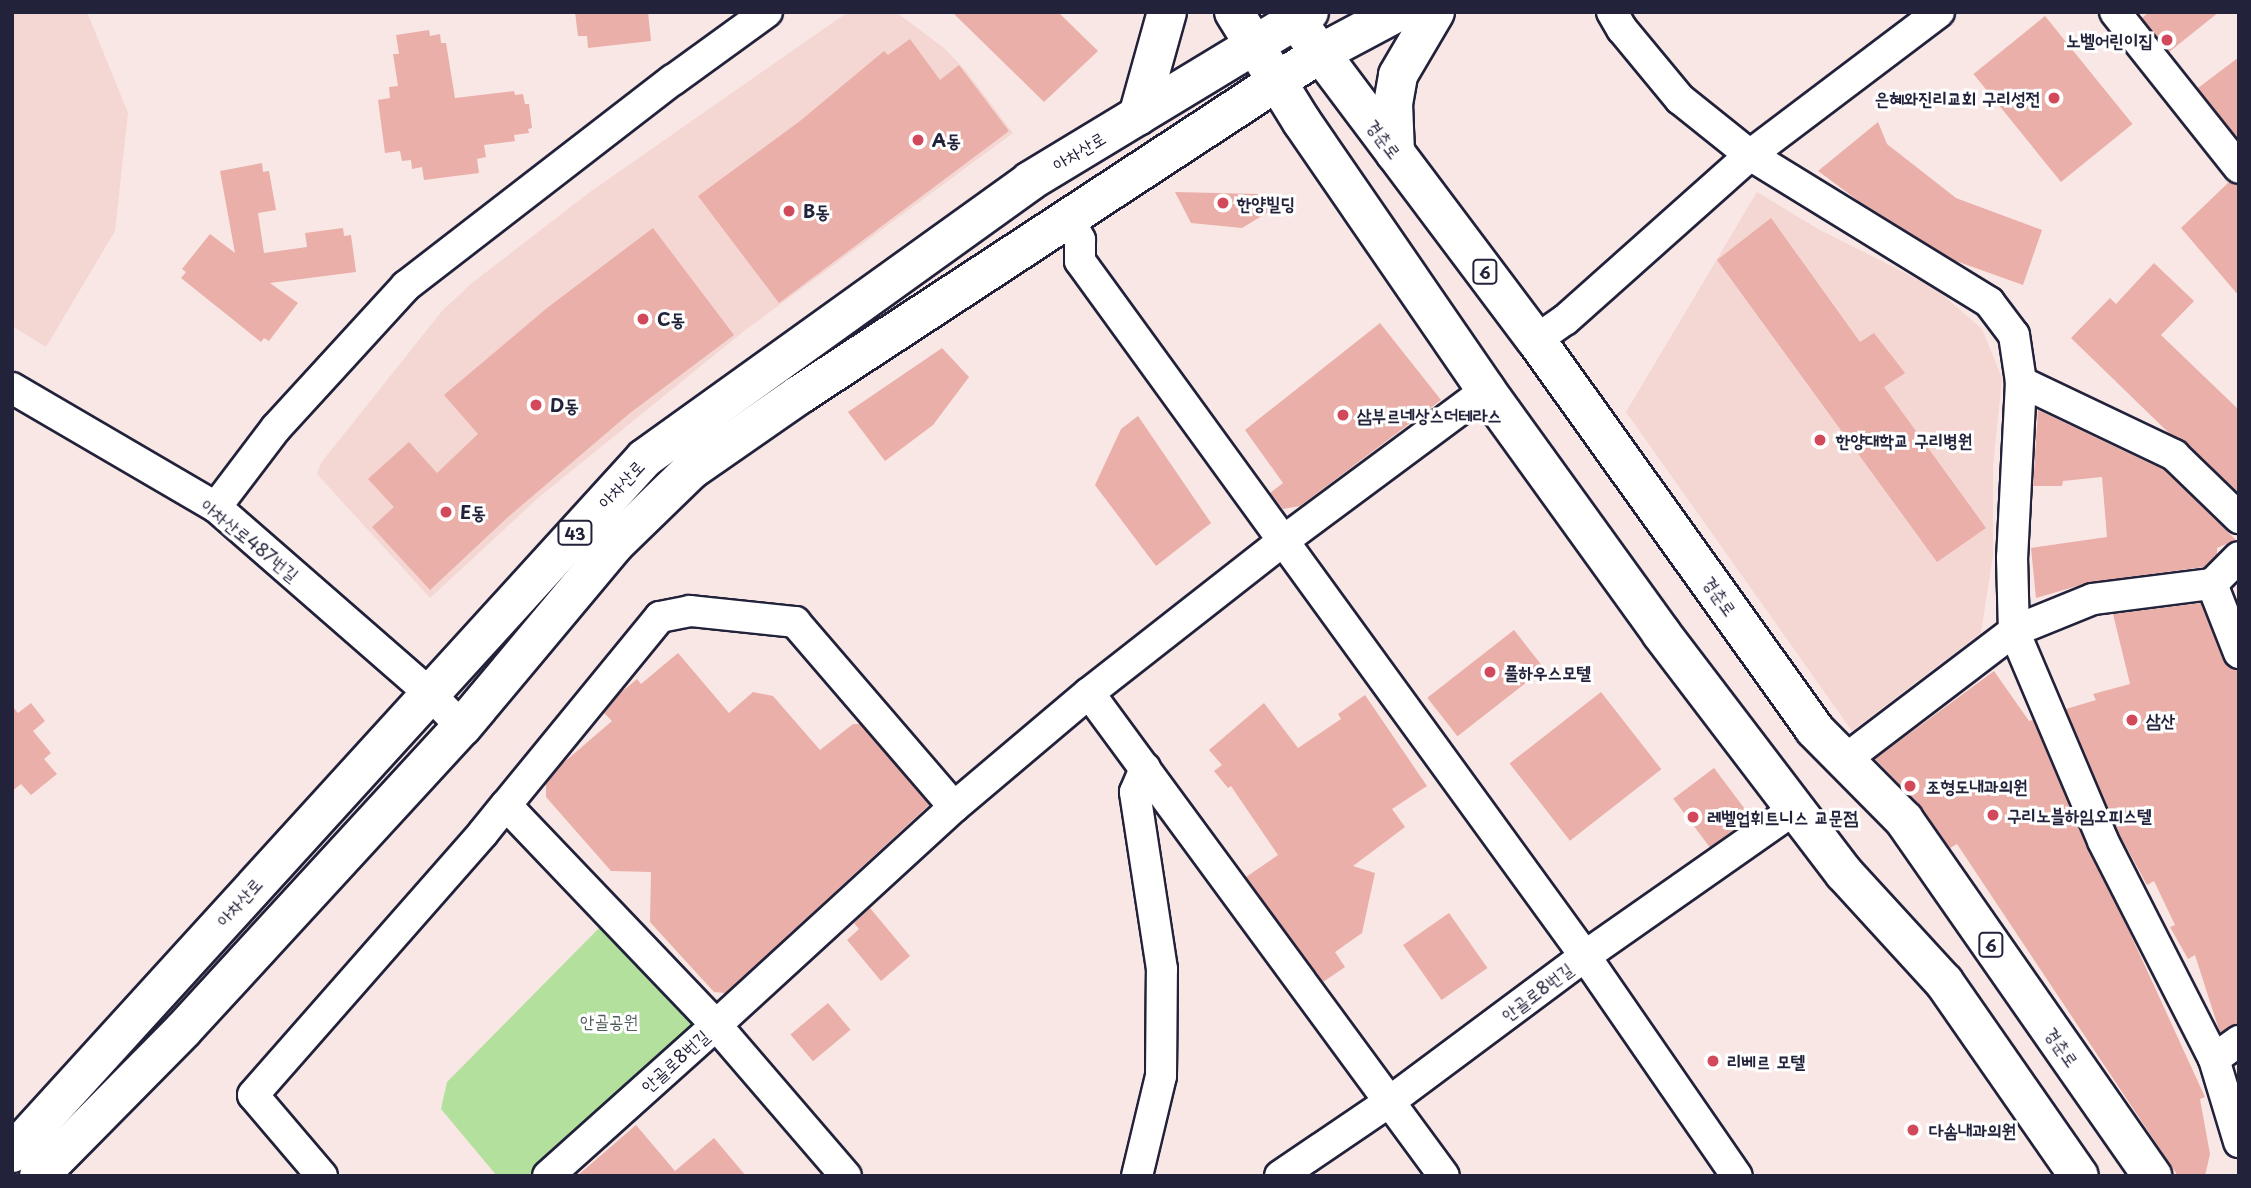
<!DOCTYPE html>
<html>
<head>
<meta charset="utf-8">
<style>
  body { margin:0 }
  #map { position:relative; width:2251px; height:1188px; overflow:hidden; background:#f9e7e5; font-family:"Playpen Sans","Poor Story",sans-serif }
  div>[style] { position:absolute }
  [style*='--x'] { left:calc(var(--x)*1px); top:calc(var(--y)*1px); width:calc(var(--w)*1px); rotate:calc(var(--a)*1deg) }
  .built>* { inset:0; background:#f4d6d3 }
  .green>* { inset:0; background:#b3e09d }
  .building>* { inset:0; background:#eaafa8; transform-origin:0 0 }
  .roads { filter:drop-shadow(2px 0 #22223b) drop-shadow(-2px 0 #22223b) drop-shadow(0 2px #22223b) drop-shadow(0 -2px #22223b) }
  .street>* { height:30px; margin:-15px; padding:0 15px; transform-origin:15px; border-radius:15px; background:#fff }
  .primary>* { height:38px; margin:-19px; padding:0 19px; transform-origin:19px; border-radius:19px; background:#fff }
  .dots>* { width:19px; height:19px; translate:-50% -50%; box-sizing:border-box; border:4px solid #fff; border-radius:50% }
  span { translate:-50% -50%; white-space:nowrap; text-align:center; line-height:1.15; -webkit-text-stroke:6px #fff; paint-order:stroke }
  .shield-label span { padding:2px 5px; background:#fff; border:2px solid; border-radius:5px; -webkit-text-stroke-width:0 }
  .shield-label { font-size:16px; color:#22223b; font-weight:700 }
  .poi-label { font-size:18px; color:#22223b; font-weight:700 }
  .right { translate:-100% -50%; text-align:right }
  .left { translate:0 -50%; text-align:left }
  .street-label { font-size:18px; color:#22223b }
  .park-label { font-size:18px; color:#4e5b58 }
  .frame { position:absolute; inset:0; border:14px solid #22223b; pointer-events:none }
</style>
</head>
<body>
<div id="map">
  <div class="built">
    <i style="clip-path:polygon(12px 12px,87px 12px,128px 113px,115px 231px,46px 347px,12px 326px)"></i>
    <i style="clip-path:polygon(848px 12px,896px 12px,944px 48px,966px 71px,1013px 133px,744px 331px,538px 498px,430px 598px,317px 474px,321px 463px,442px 311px,472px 283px,590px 192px)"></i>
    <i style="clip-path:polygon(1757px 192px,1818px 229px,1935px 288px,1982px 329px,2002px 378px,1993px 467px,1993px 555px,1981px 633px,1852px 731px,1626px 412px)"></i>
  </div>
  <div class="green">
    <i style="clip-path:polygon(611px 916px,716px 1025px,548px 1176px,497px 1176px,441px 1109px,447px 1082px)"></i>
  </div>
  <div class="building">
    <i style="clip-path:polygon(575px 12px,648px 12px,651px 41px,588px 48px,587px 36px,578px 36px)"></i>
    <i style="clip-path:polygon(952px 12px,1058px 12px,1098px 51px,1044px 102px)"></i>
    <i style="clip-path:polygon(2149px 12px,2219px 12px,2169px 52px,2142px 18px)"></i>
    <i style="left:2045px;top:16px;width:139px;height:92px;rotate:51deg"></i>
    <i style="clip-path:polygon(429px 30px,430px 36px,440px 34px,441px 43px,446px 43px,455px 98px,514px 91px,515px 95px,523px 94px,525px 104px,529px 104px,532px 128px,528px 129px,529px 133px,514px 135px,515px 141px,484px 145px,486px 157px,477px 159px,479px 173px,424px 180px,422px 167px,412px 169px,411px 160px,402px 161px,400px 151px,385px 153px,378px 100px,390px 98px,389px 87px,398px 86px,393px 54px,399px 54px,396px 35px)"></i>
    <i style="clip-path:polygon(910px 39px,940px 80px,959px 65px,1009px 131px,779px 303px,698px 196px,800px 121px,884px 51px,888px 55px)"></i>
    <i style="clip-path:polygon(2239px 57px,2239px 140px,2198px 88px)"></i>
    <i style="clip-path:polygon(1878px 122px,1887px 144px,1956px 198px,2042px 230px,2023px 285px,1956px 261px,1860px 202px,1818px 171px)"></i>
    <i style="clip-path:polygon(262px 163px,263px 172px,269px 171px,276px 210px,258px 213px,264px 253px,307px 247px,305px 233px,343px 228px,344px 236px,351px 235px,356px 272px,270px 283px,298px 303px,269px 341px,264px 338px,261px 342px,181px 278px,186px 272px,182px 269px,210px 234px,235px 253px,220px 171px)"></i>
    <i style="clip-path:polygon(2229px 182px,2239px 185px,2239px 296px,2181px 228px)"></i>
    <i style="clip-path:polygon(1175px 192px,1259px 194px,1270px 211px,1242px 228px,1191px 223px)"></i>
    <i style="clip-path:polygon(1771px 218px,1860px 342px,1874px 333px,1905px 373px,1884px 387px,1986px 528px,1937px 562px,1717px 260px)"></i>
    <i style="clip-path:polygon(653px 228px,734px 335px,630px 413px,508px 517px,430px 590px,372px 527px,394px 507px,368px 479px,409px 442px,437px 473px,478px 434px,444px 395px,547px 308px)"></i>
    <i style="clip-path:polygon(2154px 263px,2194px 301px,2161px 335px,2239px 410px,2239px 493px,2186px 442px,2170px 434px,2071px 338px,2110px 298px,2116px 304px)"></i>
    <i style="clip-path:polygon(1380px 323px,1441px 400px,1300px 506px,1283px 509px,1270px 493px,1283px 483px,1245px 430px)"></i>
    <i style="clip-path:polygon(942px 348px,969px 377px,933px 425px,885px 461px,848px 412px)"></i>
    <i style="clip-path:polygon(2038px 410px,2164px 470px,2236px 540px,2217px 548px,2217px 554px,2204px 567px,2091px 582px,2036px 598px,2031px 548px,2107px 537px,2102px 477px,2063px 481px,2062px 486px,2033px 486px)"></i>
    <i style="clip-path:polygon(1138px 416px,1211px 523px,1156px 566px,1095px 485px,1121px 429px)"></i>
    <i style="clip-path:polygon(2201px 603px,2223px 660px,2229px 667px,2239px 670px,2239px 1024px,2220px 1033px,2195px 955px,2188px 959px,2170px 927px,2175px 925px,2154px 881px,2147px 885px,2118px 832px,2066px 709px,2096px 700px,2093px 694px,2130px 684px,2113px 614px)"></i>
    <i style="left:1514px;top:630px;width:49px;height:110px;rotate:52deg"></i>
    <i style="clip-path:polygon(678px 653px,729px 713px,753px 692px,773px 696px,820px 750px,853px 724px,860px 724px,929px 805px,725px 993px,714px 992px,650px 922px,651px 872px,611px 871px,546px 797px,546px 783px,562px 764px,612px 721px,604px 713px,618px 695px,637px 679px,641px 684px)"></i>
    <i style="clip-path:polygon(1994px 671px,2029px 721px,2033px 720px,2087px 848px,2129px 931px,2205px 1097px,2200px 1099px,2210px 1154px,2205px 1176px,2178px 1176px,1957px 844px,1950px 848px,1920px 805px,1875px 759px)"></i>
    <i style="left:1601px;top:692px;width:98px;height:116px;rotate:52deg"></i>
    <i style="clip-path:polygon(1365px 695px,1427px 786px,1392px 809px,1405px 827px,1353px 866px,1375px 873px,1362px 933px,1335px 952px,1345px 967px,1323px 982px,1246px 877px,1278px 855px,1231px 786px,1228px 788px,1214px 771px,1222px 765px,1209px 750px,1264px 703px,1298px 748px,1341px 719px,1338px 714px)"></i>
    <i style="clip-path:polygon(31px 703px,45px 721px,33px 731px,51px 753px,44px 759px,57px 774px,31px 795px,21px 784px,12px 791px,12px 706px,18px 713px)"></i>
    <i style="left:1714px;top:768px;width:61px;height:51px;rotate:53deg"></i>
    <i style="clip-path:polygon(870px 908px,910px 956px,881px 981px,847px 940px,859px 929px,854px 923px)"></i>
    <i style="left:1449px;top:913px;width:67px;height:56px;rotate:55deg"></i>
    <i style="left:828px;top:1003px;width:35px;height:49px;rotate:50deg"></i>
    <i style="clip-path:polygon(636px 1125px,675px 1171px,714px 1138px,746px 1176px,577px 1176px)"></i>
  </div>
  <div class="roads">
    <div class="street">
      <i style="--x:1612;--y:12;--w:20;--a:60"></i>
      <i style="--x:1622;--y:29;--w:91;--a:50.4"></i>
      <i style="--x:1680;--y:99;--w:90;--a:38.7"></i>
      <i style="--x:1750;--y:155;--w:281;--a:31.6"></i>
      <i style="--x:1989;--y:302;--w:41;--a:52.9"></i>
      <i style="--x:2014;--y:335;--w:48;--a:81.5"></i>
      <i style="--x:2021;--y:382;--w:175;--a:92.9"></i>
      <i style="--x:2012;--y:557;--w:74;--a:88.5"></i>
      <i style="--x:2014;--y:631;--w:228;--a:67"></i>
      <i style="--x:2103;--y:841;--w:245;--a:63"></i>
      <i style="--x:2214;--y:1059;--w:87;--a:73.2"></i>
      <i style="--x:2115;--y:12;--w:199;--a:51.5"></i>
      <i style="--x:1068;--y:218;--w:25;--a:61"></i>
      <i style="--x:1080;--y:240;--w:21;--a:90"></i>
      <i style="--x:1080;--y:261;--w:859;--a:54"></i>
      <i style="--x:1585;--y:956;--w:267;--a:55.4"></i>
      <i style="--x:1536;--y:340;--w:35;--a:-35"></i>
      <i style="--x:1565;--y:320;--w:248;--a:-41.7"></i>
      <i style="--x:1750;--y:155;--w:237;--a:-37.1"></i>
      <i style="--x:2021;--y:382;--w:170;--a:25.5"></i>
      <i style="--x:2174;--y:455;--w:91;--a:44.1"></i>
      <i style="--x:12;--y:388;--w:236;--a:30.3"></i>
      <i style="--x:216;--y:507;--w:283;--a:41.1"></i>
      <i style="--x:429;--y:693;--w:47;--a:45.9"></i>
      <i style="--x:216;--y:507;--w:99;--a:-52.8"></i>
      <i style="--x:276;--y:428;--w:193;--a:-47.5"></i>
      <i style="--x:406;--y:286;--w:337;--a:-37.7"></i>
      <i style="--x:673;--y:80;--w:116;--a:-35.9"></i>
      <i style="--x:2212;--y:584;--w:74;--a:68.6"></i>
      <i style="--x:1089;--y:693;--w:599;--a:53.68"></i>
      <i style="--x:1846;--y:759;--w:211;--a:-37.3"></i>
      <i style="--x:2014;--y:631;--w:85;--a:-22.1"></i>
      <i style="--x:2093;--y:599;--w:120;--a:-7.2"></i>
      <i style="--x:2212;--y:584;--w:38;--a:-45"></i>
      <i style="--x:954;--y:807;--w:177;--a:-40.2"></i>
      <i style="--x:1089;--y:693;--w:246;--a:-38.1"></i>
      <i style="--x:1283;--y:541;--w:253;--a:-36.6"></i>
      <i style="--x:2214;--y:1059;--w:31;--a:-36"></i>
      <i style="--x:322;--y:1176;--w:106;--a:-130.4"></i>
      <i style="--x:253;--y:1095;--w:349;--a:-48.7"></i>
      <i style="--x:483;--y:833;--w:36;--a:-51"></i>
      <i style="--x:506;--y:805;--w:243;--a:-50.7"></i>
      <i style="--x:660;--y:617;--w:31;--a:-11"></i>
      <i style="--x:690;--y:611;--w:106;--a:6"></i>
      <i style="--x:795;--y:622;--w:244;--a:49.3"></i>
      <i style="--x:954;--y:807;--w:323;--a:137.5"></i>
      <i style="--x:716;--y:1025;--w:304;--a:-133.7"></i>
      <i style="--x:548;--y:1176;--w:226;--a:-41.9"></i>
      <i style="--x:716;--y:1025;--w:199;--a:49.3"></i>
      <i style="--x:1137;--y:1176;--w:103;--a:-76.5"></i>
      <i style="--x:1161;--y:1076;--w:107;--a:-89.5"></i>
      <i style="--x:1162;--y:969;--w:179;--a:-98.7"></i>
      <i style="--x:1135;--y:792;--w:26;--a:-67"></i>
      <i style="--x:1280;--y:1176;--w:132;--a:-34.2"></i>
      <i style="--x:1389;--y:1102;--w:244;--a:-36.7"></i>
      <i style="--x:1585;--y:956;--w:256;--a:-35"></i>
    </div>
    <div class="primary">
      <i style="--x:1234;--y:12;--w:129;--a:58.3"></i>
      <i style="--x:1302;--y:122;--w:325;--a:55.5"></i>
      <i style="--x:1486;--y:390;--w:299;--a:54.2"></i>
      <i style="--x:1661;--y:633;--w:302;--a:52.7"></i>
      <i style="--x:1844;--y:873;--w:148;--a:47.5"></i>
      <i style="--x:1944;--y:982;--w:236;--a:55.2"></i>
      <i style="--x:1306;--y:34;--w:383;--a:53.1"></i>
      <i style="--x:1536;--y:340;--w:478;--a:54.4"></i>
      <i style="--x:1814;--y:729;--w:128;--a:45.3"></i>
      <i style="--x:1904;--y:820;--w:434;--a:55.1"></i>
      <i style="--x:1138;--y:116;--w:108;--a:-74.4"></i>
      <i style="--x:1395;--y:153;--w:49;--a:-92.3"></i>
      <i style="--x:1393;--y:104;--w:29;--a:-80"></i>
      <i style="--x:1398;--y:75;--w:73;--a:-59.6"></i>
      <i style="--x:12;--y:1153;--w:940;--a:-47.67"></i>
      <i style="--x:645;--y:458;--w:474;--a:-35.7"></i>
      <i style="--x:1030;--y:181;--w:326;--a:-31.2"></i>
      <i style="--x:39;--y:1176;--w:205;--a:-45.4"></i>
      <i style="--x:183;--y:1030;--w:412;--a:-47.4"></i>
      <i style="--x:462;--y:727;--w:239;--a:-50.1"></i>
      <i style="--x:615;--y:544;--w:106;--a:-44.2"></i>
      <i style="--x:691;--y:470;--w:131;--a:-34.8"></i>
      <i style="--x:799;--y:395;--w:622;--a:-33.26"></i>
      <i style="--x:1319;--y:54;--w:89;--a:-28"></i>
    </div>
  </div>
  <div class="dots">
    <i style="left:2167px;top:40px;background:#d1495b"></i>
    <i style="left:2054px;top:98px;background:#d1495b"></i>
    <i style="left:918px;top:140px;background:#d1495b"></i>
    <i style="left:1223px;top:203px;background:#d1495b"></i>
    <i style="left:789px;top:211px;background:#d1495b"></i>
    <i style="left:643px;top:319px;background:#d1495b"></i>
    <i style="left:536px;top:405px;background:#d1495b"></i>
    <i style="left:1343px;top:415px;background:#d1495b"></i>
    <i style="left:1820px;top:440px;background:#d1495b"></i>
    <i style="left:446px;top:512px;background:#d1495b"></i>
    <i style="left:1490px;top:672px;background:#d1495b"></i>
    <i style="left:2132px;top:720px;background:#d1495b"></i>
    <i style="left:1910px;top:786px;background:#d1495b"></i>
    <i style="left:1993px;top:815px;background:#d1495b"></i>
    <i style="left:1693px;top:817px;background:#d1495b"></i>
    <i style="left:1713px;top:1061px;background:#d1495b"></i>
    <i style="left:1913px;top:1130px;background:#d1495b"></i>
  </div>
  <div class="shield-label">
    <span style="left:1485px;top:272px">6</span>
    <span style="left:575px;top:533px">43</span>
    <span style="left:1991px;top:945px">6</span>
  </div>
  <div class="poi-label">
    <span class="right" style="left:2153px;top:40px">노벨어린이집</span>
    <span class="right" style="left:2040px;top:98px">은혜와진리교회 구리성전</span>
    <span class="left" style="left:932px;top:140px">A동</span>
    <span class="left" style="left:1237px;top:203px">한양빌딩</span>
    <span class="left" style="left:803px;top:211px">B동</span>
    <span class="left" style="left:657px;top:319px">C동</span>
    <span class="left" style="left:550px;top:405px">D동</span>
    <span class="left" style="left:1357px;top:415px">삼부르네상스더테라스</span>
    <span class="left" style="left:1836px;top:440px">한양대학교 구리병원</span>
    <span class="left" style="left:460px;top:512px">E동</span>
    <span class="left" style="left:1504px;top:672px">풀하우스모텔</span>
    <span class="left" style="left:2146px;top:720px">삼산</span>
    <span class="left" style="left:1926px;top:786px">조형도내과의원</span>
    <span class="left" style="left:2007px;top:815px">구리노블하임오피스텔</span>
    <span class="left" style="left:1707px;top:817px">레벨업휘트니스 교문점</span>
    <span class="left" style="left:1727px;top:1061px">리베르 모텔</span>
    <span class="left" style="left:1929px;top:1130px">다솜내과의원</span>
  </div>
  <div class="street-label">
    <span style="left:1384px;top:139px;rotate:53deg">경춘로</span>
    <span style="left:1079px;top:151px;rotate:-31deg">아차산로</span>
    <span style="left:621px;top:484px;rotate:-47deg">아차산로</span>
    <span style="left:250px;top:540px;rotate:39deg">아차산로487번길</span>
    <span style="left:1720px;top:596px;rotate:55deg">경춘로</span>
    <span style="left:239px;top:902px;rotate:-48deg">아차산로</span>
    <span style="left:1537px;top:992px;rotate:-37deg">안골로8번길</span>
    <span style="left:2062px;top:1047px;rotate:55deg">경춘로</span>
    <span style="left:675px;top:1061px;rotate:-42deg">안골로8번길</span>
  </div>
  <div class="park-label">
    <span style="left:609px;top:1021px">안골공원</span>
  </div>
  <div class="frame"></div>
</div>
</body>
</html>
